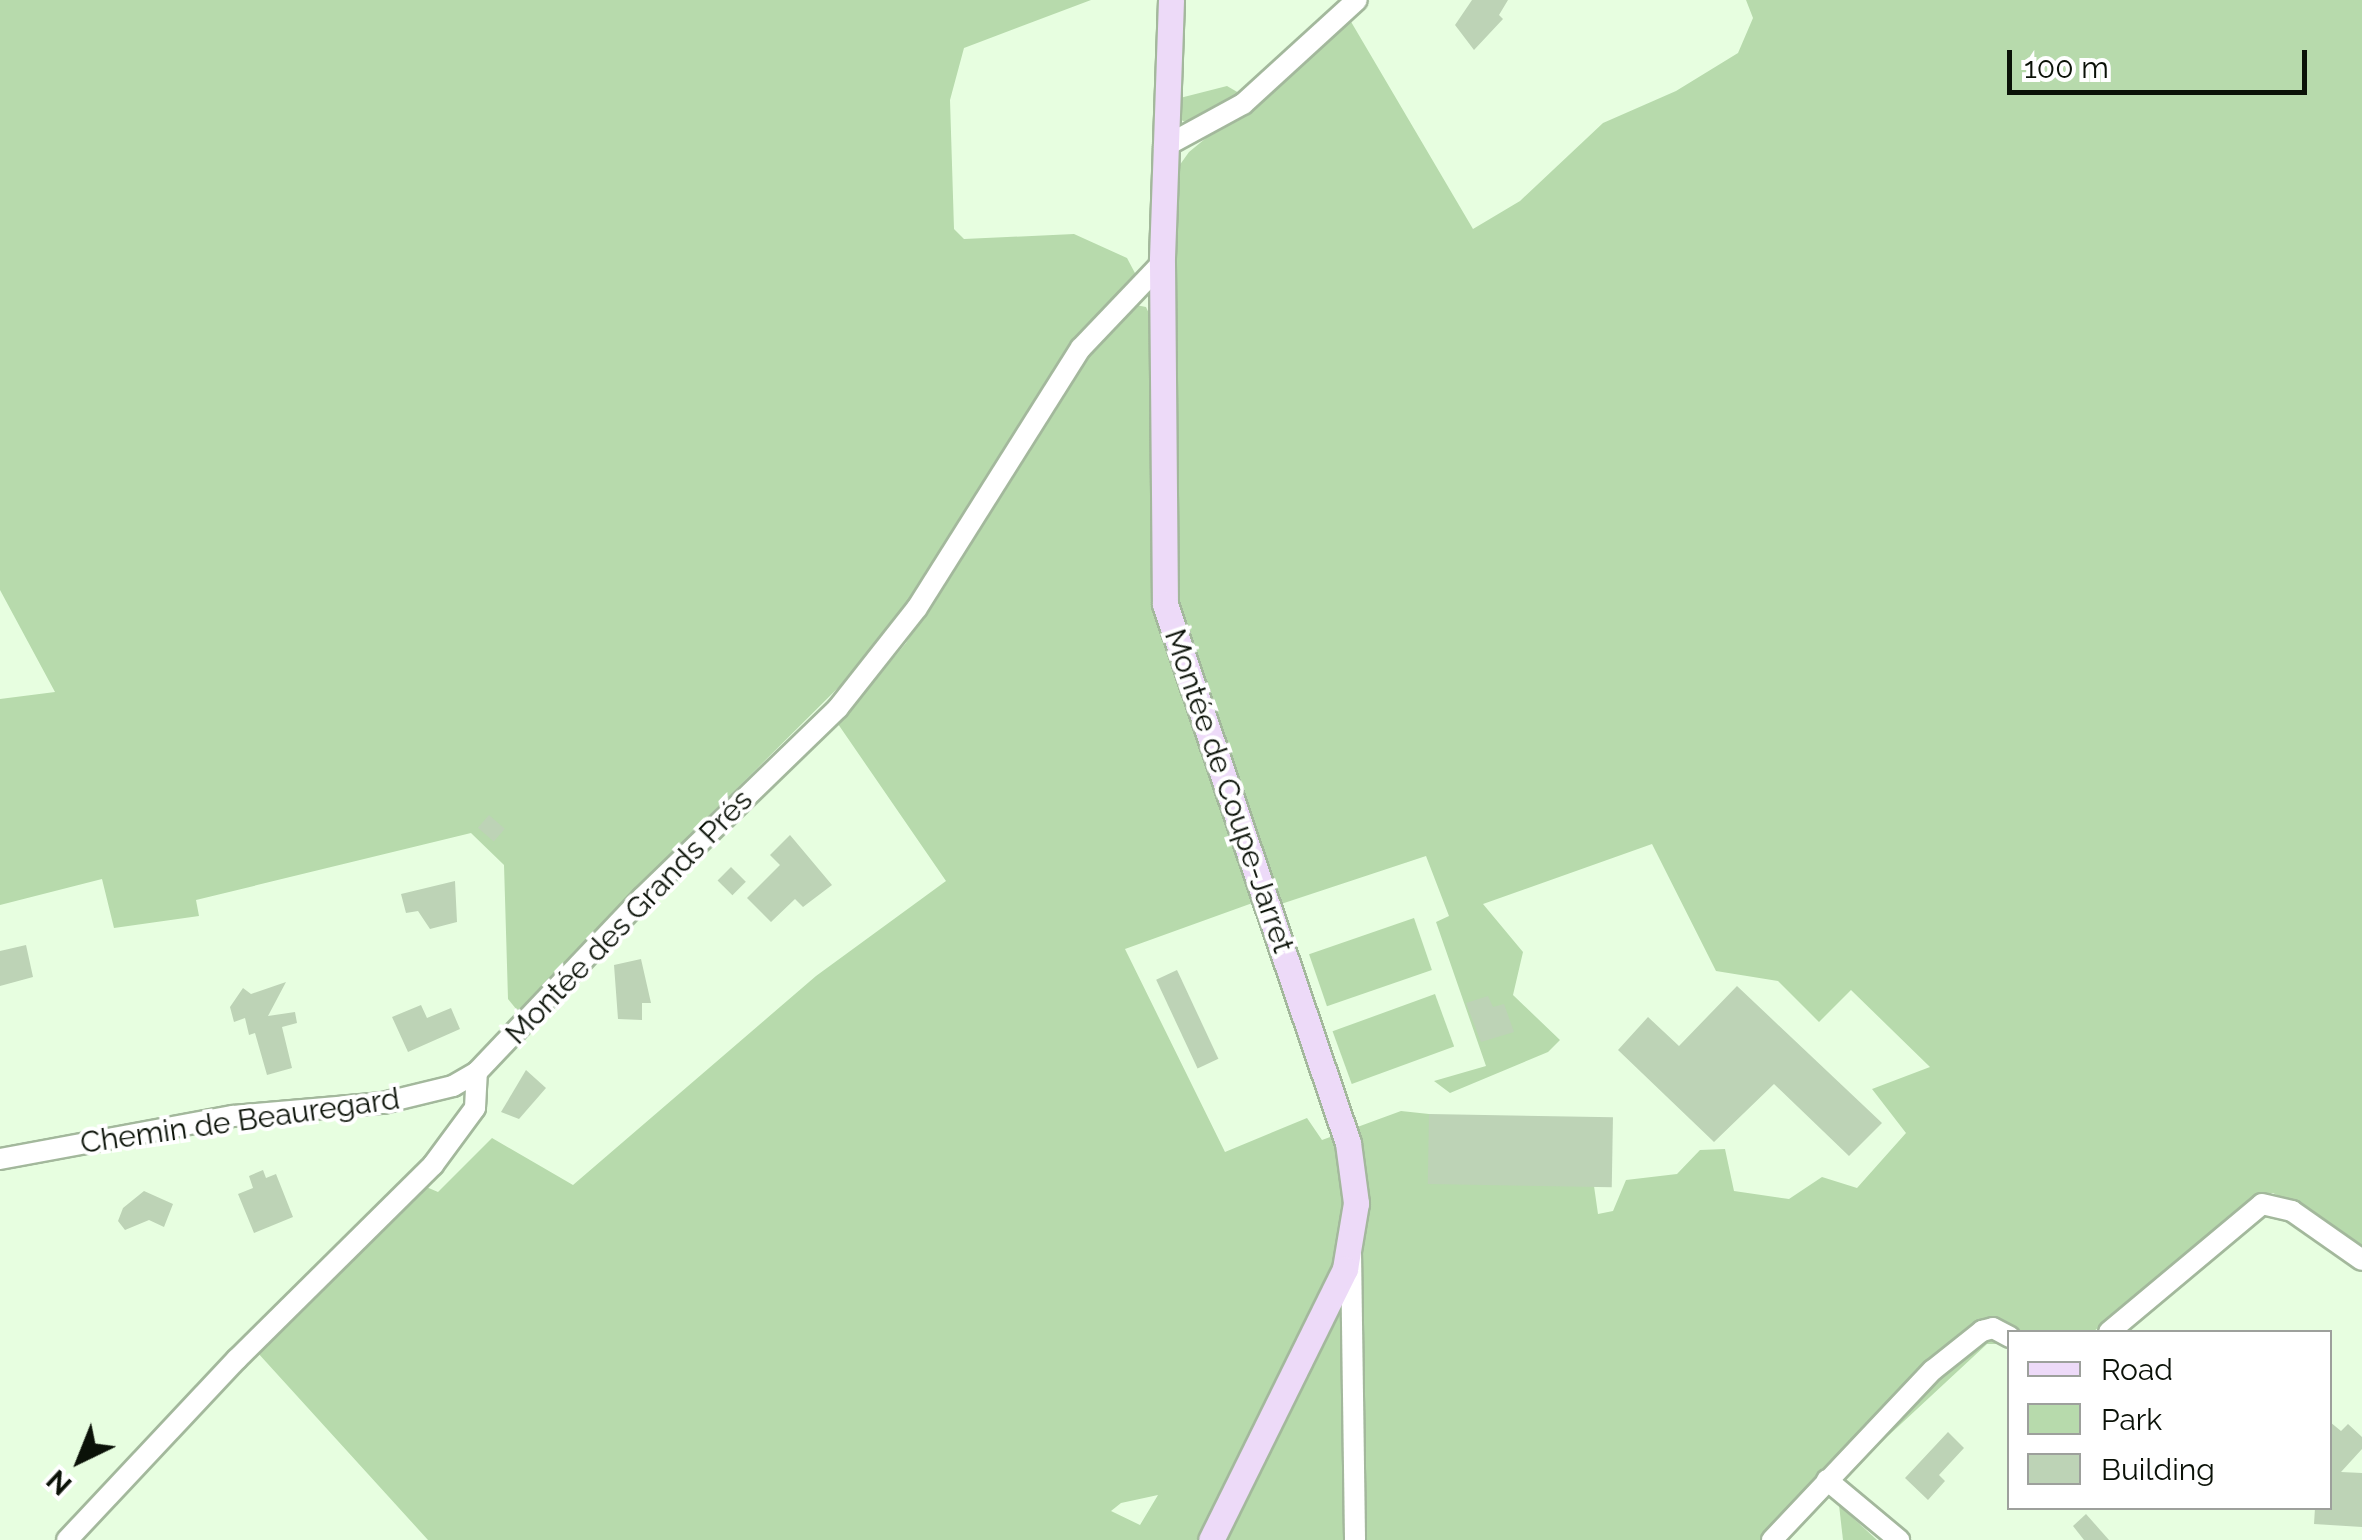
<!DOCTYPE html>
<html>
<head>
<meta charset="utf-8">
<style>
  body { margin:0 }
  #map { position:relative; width:2362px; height:1540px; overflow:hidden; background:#e7fee0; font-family:Raleway,sans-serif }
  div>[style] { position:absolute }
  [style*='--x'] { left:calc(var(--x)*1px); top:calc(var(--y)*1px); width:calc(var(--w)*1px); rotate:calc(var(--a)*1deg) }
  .green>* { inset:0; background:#b7daac; transform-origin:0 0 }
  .building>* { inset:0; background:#bdd3b6; transform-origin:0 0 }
  .roads { filter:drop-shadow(2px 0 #a3b89c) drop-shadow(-2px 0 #a3b89c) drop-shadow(0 2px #a3b89c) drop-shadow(0 -2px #a3b89c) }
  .minor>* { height:20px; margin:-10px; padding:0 10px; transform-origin:10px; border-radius:10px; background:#fff }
  .major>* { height:25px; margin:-12.5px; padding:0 12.5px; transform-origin:12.5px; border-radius:12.5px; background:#eddaf8 }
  span { translate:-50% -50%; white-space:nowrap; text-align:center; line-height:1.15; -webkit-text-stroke:8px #fff; paint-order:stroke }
  .street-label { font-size:30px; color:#0b1208 }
  .legend { position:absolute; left:2007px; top:1330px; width:325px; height:180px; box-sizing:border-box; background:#fff; border:2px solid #9da09c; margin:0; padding:12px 18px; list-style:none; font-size:30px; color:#0b1208 }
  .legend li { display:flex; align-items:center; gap:20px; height:50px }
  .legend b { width:50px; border:2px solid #9da09c }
  .north { position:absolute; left:30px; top:1410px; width:100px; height:100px; -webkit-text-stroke:8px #fff; paint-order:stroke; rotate:223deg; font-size:28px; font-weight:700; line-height:40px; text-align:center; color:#0b1208 }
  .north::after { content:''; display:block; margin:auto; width:35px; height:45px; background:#0b1208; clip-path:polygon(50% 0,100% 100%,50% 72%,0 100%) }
  .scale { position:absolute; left:2007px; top:50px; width:300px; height:45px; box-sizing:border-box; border:5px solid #0b1208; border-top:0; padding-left:12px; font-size:30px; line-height:35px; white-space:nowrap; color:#0b1208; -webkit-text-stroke:8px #fff; paint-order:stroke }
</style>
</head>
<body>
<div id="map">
  <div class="green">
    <i style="clip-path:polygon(0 0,1091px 0,964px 48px,950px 100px,954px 229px,964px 239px,1074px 234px,1127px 258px,1136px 275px,1072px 346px,917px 593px,866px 660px,642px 883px,521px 1015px,508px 999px,504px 865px,471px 833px,196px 900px,199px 916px,114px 928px,102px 879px,0 905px,0 699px,55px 692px,0 590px)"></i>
    <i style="clip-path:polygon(evenodd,1746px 0,2362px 0,2362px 1252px,2288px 1201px,2273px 1193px,2258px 1196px,2093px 1332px,2010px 1332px,2009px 1344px,1987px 1344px,1776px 1540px,428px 1540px,257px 1352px,424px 1186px,438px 1192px,492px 1138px,573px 1185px,816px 976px,946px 881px,838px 724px,906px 643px,1080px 367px,1131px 304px,1146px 307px,1151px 318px,1153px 567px,1258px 901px,1125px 949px,1225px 1152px,1307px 1118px,1322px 1140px,1401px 1111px,1429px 1114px,1429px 1183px,1594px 1186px,1598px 1214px,1613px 1211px,1626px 1180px,1677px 1174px,1700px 1150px,1725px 1149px,1734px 1191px,1789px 1199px,1822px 1177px,1857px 1188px,1906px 1133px,1872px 1089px,1930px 1067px,1851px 990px,1819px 1022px,1778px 981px,1716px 971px,1652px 844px,1483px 904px,1523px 952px,1513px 995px,1560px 1040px,1548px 1052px,1450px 1093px,1434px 1081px,1486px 1066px,1436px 922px,1449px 916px,1426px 856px,1278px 905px,1190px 647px,1173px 577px,1174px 207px,1179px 166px,1189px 152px,1350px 20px,1473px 229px,1520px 201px,1603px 123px,1676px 91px,1738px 53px,1753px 18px,1746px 0,1158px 1495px,1140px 1525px,1111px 1511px,1121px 1503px,1158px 1495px)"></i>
    <i style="clip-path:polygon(1227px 86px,1239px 93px,1190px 124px,1181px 120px,1176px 99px)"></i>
    <i style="left:1414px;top:918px;width:55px;height:111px;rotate:71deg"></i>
    <i style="left:1435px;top:994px;width:56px;height:109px;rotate:70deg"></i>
    <i style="clip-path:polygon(1839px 1505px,1877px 1540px,1843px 1540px)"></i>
  </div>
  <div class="building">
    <i style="clip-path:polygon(1472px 0,1508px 0,1499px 15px,1503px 19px,1474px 50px,1455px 25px)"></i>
    <i style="left:489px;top:815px;width:21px;height:17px;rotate:41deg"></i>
    <i style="clip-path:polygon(790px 835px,832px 885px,803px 907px,795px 899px,771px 922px,747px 898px,780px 865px,770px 855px)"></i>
    <i style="left:731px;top:867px;width:21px;height:19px;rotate:45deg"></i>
    <i style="clip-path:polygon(455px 881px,457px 922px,430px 929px,418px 911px,406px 913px,401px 894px)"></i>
    <i style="clip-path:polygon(26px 945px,33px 977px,0 986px,0 951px)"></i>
    <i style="clip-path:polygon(641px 959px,651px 1003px,642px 1003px,642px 1020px,618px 1019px,614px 965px)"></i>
    <i style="left:1177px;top:970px;width:98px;height:23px;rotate:65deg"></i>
    <i style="clip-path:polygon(286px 982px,268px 1016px,295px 1012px,297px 1023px,282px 1027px,292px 1068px,267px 1075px,255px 1033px,249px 1035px,245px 1018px,234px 1022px,230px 1007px,243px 988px,251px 994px)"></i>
    <i style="clip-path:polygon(1737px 986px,1882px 1123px,1849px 1156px,1774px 1084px,1714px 1142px,1618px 1050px,1648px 1017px,1679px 1046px)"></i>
    <i style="clip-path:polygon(1488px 996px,1493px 1007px,1504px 1004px,1514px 1032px,1481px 1042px,1466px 1003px)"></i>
    <i style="clip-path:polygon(421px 1005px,427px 1018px,451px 1008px,460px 1029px,408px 1052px,392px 1017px)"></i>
    <i style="clip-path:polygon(526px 1070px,546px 1088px,519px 1119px,501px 1112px)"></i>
    <i style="left:1429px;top:1114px;width:184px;height:70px;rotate:1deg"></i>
    <i style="clip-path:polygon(263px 1170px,266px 1178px,276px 1174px,293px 1217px,254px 1233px,238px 1194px,253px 1188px,249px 1176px)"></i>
    <i style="clip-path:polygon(144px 1191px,173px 1204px,164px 1227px,149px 1220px,125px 1230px,118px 1221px,123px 1208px)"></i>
    <i style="clip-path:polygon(2330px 1422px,2341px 1431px,2348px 1424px,2362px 1437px,2362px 1449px,2341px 1472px,2362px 1473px,2362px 1527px,2314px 1524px,2315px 1508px,2330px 1508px)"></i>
    <i style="clip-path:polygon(1948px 1432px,1964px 1448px,1939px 1475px,1945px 1481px,1928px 1500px,1905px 1478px)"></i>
    <i style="clip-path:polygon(2086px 1514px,2109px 1540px,2084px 1540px,2073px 1526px)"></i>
  </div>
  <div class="roads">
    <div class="minor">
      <i style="--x:1164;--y:147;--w:90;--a:-28.6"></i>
      <i style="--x:1243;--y:104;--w:154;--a:-42.4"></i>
      <i style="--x:0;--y:1159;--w:237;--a:-10.5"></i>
      <i style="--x:233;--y:1116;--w:151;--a:-5"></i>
      <i style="--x:383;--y:1103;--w:72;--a:-13.7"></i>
      <i style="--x:453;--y:1086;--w:28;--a:-30"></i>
      <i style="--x:477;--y:1072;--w:240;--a:-46.5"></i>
      <i style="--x:642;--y:898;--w:273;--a:-44.1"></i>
      <i style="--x:838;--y:708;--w:127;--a:-51.7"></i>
      <i style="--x:917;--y:608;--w:307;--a:-57.8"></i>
      <i style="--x:1081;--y:348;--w:117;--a:-46.4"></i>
      <i style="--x:1351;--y:1252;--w:288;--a:89.2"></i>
      <i style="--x:2109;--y:1332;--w:199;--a:-39.9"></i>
      <i style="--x:2262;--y:1204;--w:31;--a:13"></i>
      <i style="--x:2292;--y:1211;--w:85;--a:35"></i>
      <i style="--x:1827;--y:1480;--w:94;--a:39.8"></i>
      <i style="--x:67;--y:1540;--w:248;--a:-46.8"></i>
      <i style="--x:237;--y:1359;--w:276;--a:-44.7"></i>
      <i style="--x:433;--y:1165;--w:71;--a:-53.6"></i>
      <i style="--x:475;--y:1108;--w:36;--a:-87"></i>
      <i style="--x:1772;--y:1540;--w:234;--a:-46.6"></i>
      <i style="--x:1933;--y:1370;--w:63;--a:-38.5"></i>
      <i style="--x:1982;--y:1331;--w:11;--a:-15"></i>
      <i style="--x:1993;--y:1328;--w:19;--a:28"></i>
    </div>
    <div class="major">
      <i style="--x:1171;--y:0;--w:263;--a:92"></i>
      <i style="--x:1162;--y:263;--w:341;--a:89.5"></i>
      <i style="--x:1165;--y:604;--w:569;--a:71.25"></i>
      <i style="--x:1348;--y:1143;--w:61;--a:82.4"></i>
      <i style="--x:1356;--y:1203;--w:67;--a:99.5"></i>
      <i style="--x:1345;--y:1269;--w:302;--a:116.3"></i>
    </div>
  </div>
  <div class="street-label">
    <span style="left:1229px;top:791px;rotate:71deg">Montée de Coupe-Jarret</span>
    <span style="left:629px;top:917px;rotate:-46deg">Montée des Grands Prés</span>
    <span style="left:240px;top:1121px;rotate:-8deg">Chemin de Beauregard</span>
  </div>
  <ul class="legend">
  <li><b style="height:12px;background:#eddaf8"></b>Road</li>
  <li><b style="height:28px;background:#b7daac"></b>Park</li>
  <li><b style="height:28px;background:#bdd3b6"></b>Building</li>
  </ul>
  <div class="north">N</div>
  <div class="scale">100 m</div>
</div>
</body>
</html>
